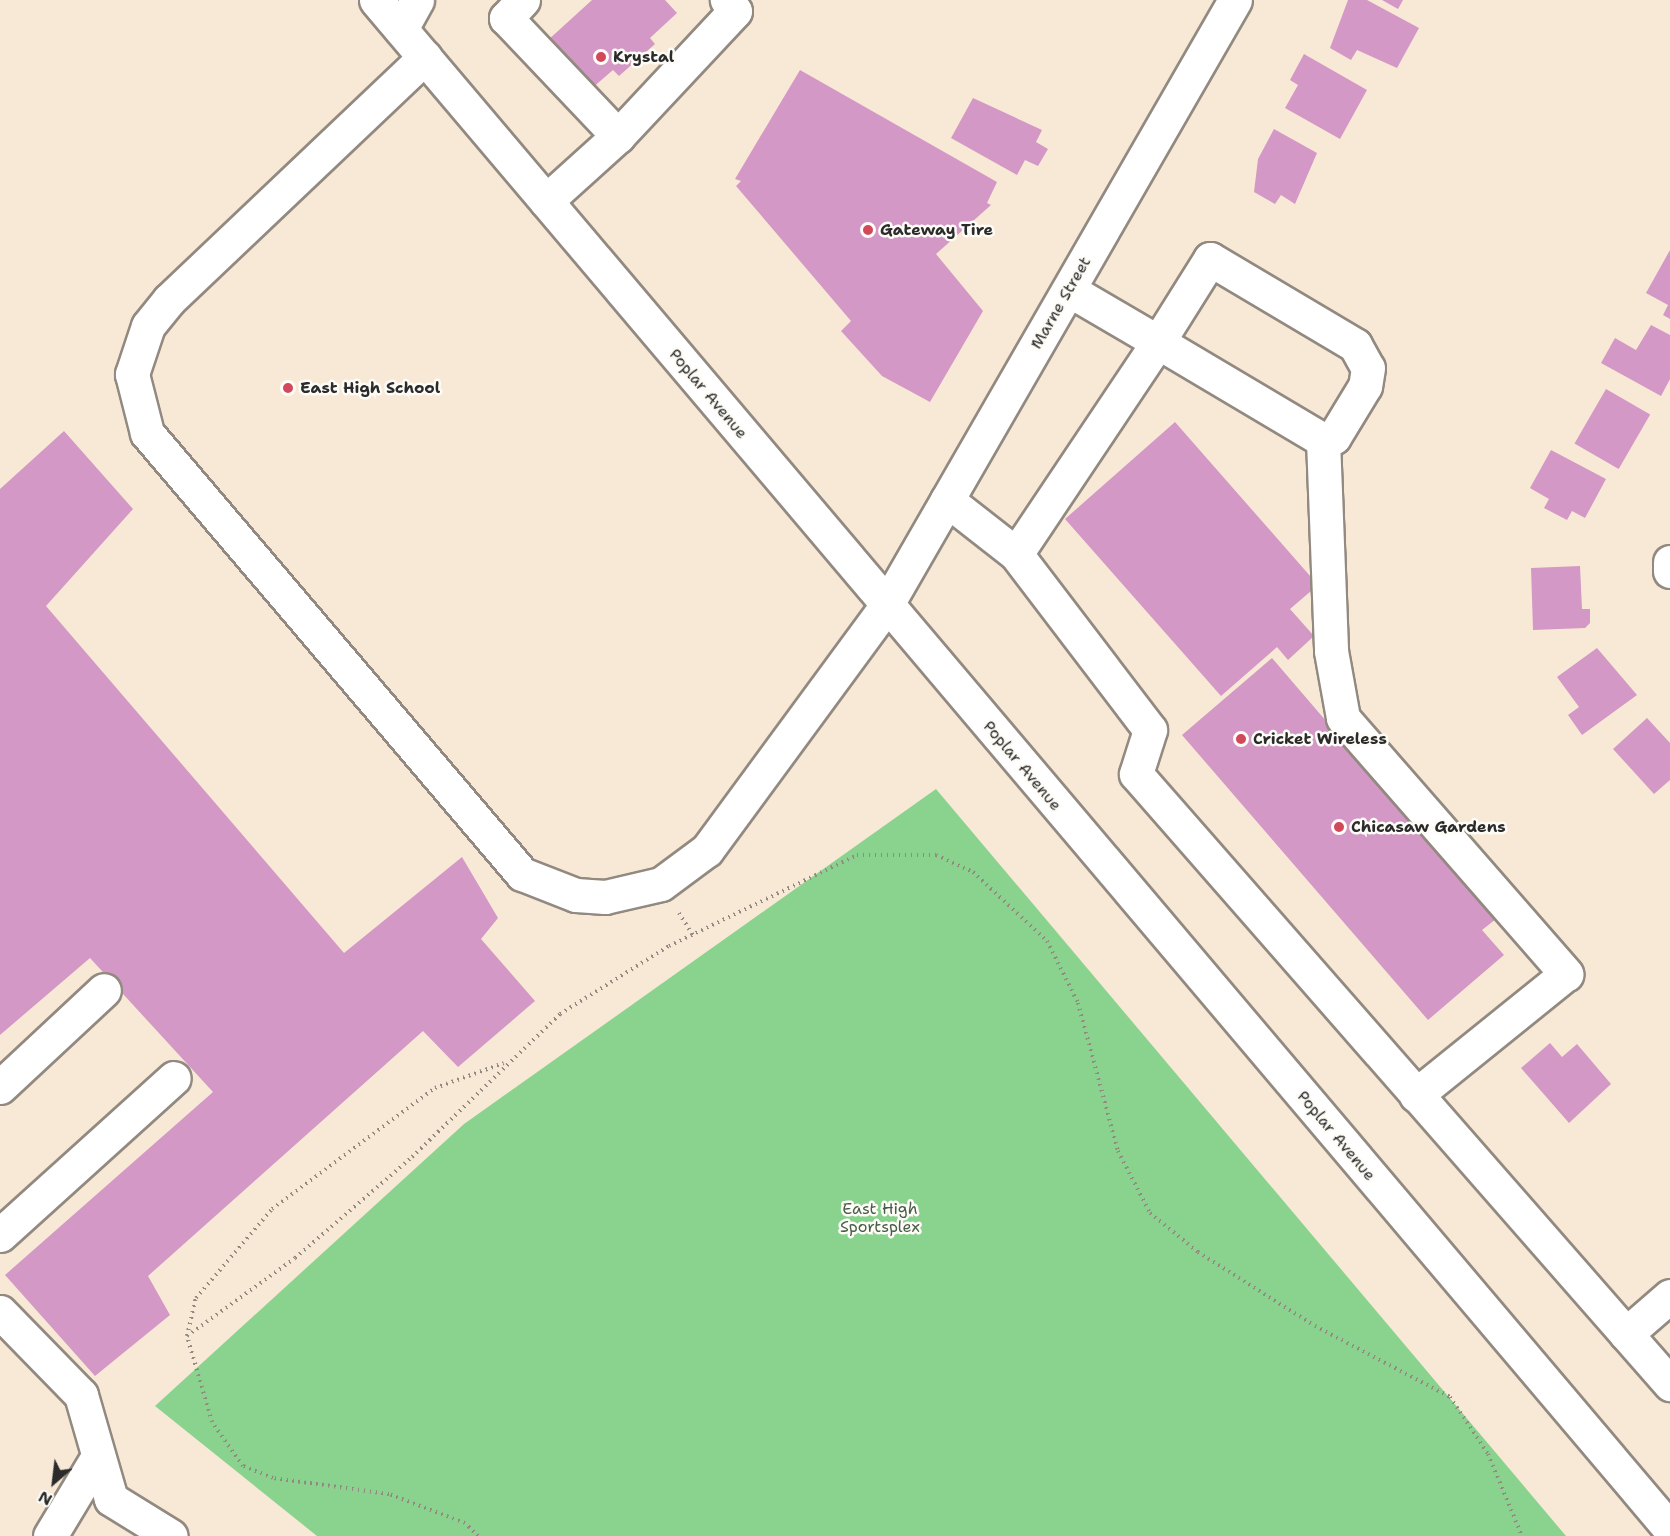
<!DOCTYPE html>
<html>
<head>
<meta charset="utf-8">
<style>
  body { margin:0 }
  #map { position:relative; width:1670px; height:1536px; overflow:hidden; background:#f8e9d6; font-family:"Shantell Sans",sans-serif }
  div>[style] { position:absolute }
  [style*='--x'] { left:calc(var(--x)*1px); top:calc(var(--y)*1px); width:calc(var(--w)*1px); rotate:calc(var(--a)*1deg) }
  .green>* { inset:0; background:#8ad38f }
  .building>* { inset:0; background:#d398c5; transform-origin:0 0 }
  .path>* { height:4px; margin-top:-2px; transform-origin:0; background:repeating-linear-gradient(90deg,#928a80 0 1.5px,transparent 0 6px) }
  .roads { filter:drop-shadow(2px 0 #928a80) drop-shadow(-2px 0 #928a80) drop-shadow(0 2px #928a80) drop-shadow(0 -2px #928a80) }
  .minor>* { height:33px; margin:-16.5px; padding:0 16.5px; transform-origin:16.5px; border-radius:16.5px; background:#fff }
  .major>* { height:33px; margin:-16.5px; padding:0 16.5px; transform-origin:16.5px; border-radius:16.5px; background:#fff }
  .dots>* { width:16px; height:16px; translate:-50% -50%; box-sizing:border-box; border:3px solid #fdfcf7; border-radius:50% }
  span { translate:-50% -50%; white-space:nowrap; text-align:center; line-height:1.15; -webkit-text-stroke:5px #fdfcf7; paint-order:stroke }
  .poi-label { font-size:16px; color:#2b2b2b; font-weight:700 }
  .left { translate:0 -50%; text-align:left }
  .street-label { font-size:16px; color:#2b2b2b }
  .park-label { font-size:16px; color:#485d49 }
  .north { position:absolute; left:24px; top:1452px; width:60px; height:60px; -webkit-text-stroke:4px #fdfcf7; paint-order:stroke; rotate:208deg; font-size:16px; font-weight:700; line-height:24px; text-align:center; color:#2b2b2b }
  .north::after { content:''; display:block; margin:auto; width:21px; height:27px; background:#2b2b2b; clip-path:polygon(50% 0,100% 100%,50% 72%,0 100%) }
</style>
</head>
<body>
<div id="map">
  <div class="green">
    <i style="clip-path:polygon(936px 789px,1566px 1536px,317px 1536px,155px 1406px,464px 1124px)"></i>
  </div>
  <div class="building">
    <i style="clip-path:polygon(592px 0,665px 0,677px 13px,650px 38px,655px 44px,619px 76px,613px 70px,591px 89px,547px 41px)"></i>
    <i style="clip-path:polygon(1348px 0,1367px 0,1419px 28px,1397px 68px,1357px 50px,1351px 60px,1330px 48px)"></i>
    <i style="clip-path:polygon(1382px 0,1403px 0,1398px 9px)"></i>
    <i style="clip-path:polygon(1304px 54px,1367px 90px,1340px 139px,1285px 108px,1298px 85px,1290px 80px)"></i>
    <i style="clip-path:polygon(800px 70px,997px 182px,987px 203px,991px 205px,936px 254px,983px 311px,930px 402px,882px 376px,841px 331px,851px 321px,736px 186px,741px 181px,735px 179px)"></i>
    <i style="clip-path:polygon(973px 98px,1042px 130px,1036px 142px,1048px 149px,1038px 166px,1025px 160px,1017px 175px,951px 138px)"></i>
    <i style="clip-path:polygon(1274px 129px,1317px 153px,1295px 204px,1281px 195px,1275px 204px,1254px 192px,1258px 159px)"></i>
    <i style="clip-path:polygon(1670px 250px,1670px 319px,1663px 315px,1668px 305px,1646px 293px)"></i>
    <i style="clip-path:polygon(1651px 325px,1670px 335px,1670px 379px,1661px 396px,1601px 363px,1615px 338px,1636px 350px)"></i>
    <i style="left:1606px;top:389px;width:51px;height:63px;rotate:30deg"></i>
    <i style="clip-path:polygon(1175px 422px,1318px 585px,1290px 609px,1314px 636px,1288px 660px,1277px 647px,1221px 696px,1065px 519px)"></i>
    <i style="clip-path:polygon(64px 431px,133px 509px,46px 606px,344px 953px,462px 857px,498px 918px,481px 939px,535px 1001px,458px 1067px,423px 1031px,148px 1276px,170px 1315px,95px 1376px,5px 1275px,213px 1092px,90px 958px,0 1035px,0 489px)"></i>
    <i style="clip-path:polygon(1551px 450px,1606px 479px,1585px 518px,1572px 511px,1567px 520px,1544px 508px,1549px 499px,1530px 488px)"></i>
    <i style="clip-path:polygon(1580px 566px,1582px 609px,1590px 609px,1590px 623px,1585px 628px,1533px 630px,1531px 568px)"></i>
    <i style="clip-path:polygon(1597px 648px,1637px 695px,1582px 735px,1568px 715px,1579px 707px,1557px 677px)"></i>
    <i style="clip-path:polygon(1272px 658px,1496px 919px,1482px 930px,1504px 955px,1428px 1020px,1182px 735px)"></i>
    <i style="clip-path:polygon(1647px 718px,1670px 743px,1670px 780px,1654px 794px,1613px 749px)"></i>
    <i style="clip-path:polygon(1550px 1043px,1562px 1057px,1577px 1044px,1611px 1084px,1569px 1123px,1521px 1068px)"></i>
  </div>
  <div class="path">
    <i style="--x:679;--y:913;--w:26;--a:58"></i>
    <i style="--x:187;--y:1336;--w:39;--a:-77"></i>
    <i style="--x:196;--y:1298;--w:117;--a:-49.5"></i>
    <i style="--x:272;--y:1209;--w:203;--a:-36.6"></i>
    <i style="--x:435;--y:1088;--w:73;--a:-19.9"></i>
    <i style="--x:478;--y:1536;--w:18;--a:-135"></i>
    <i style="--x:465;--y:1523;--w:81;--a:-159.1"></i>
    <i style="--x:389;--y:1494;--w:117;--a:-172.1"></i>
    <i style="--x:273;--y:1478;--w:32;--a:-158"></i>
    <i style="--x:243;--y:1466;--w:54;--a:-125.2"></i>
    <i style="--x:212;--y:1422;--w:90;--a:-106.2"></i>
    <i style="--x:187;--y:1336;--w:133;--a:-35.8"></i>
    <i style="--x:295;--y:1258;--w:155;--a:-40.8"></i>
    <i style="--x:412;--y:1157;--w:206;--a:-44"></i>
    <i style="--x:560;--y:1014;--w:128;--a:-32"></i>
    <i style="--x:669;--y:946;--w:209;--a:-25.8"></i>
    <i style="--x:857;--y:855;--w:79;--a:0"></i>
    <i style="--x:936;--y:855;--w:41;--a:24.7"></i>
    <i style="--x:973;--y:872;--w:101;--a:43"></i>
    <i style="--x:1047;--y:941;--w:69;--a:63.4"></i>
    <i style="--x:1078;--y:1003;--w:153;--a:74.9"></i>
    <i style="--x:1118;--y:1151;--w:70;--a:62.7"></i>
    <i style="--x:1150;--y:1213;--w:62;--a:39.1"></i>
    <i style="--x:1198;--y:1252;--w:138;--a:32.3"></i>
    <i style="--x:1315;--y:1326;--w:153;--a:27.7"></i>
    <i style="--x:1450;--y:1397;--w:69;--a:56.3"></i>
    <i style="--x:1488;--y:1454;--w:89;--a:67.5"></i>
  </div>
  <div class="roads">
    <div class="minor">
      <i style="--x:523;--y:0;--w:25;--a:133"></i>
      <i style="--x:506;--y:18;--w:163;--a:46.5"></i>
      <i style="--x:401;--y:29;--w:33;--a:-61"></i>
      <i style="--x:425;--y:57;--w:353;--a:136.5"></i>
      <i style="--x:169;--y:300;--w:33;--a:129"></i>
      <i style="--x:148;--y:326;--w:51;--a:108.4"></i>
      <i style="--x:132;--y:374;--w:61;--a:75.7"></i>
      <i style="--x:147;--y:433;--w:579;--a:49.62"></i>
      <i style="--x:522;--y:874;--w:58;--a:21.3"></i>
      <i style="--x:576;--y:895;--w:29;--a:4"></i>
      <i style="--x:605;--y:897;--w:57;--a:-13.1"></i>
      <i style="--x:661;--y:884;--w:57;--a:-36.5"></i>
      <i style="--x:707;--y:850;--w:303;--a:-53.7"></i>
      <i style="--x:886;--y:606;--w:699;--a:-60.06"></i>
      <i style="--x:546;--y:201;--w:97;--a:-42.1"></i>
      <i style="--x:618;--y:136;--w:171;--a:-46.9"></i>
      <i style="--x:735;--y:11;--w:14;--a:-126"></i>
      <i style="--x:1210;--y:259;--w:169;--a:30.7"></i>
      <i style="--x:1355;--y:345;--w:26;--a:61"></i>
      <i style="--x:1368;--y:368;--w:18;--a:99"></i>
      <i style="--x:1365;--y:386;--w:60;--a:121.3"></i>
      <i style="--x:1334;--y:437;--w:11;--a:165"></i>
      <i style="--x:1323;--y:440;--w:192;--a:-149.3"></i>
      <i style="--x:1158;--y:342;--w:98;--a:-57.9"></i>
      <i style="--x:1323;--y:440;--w:211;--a:87.8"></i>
      <i style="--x:1331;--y:651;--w:68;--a:79.8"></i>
      <i style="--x:1343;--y:718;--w:340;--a:48.9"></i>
      <i style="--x:1566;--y:974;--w:193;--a:141.1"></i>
      <i style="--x:947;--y:500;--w:88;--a:38"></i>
      <i style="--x:1016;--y:554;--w:221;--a:52.7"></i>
      <i style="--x:1150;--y:730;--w:46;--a:107.7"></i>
      <i style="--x:1136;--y:774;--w:811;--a:48.8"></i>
      <i style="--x:1016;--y:554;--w:255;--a:-56.2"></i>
      <i style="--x:1158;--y:342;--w:103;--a:-149.7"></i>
      <i style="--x:1670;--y:562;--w:9;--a:90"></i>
      <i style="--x:0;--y:1087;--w:142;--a:-43"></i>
      <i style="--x:0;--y:1235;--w:234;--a:-42.1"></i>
      <i style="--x:0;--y:1312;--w:116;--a:45.7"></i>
      <i style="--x:81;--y:1395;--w:108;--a:73.9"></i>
      <i style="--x:111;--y:1499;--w:70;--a:31.7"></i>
      <i style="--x:1626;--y:1334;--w:58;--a:-40.8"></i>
      <i style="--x:50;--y:1536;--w:91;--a:-58.9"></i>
    </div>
    <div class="major">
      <i style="--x:376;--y:0;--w:2003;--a:49.76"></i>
    </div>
  </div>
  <div class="dots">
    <i style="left:601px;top:57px;background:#d1495b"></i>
    <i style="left:868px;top:230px;background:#d1495b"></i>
    <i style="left:288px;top:388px;background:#d1495b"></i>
    <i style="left:1241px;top:739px;background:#d1495b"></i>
    <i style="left:1339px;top:827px;background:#d1495b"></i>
  </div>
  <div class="poi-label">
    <span class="left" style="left:613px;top:57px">Krystal</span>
    <span class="left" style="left:880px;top:230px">Gateway Tire</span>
    <span class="left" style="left:300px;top:388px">East High School</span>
    <span class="left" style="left:1253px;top:739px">Cricket Wireless</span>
    <span class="left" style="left:1351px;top:827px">Chicasaw Gardens</span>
  </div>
  <div class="street-label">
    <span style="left:1061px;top:303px;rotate:-60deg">Marne Street</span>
    <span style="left:708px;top:394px;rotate:50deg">Poplar Avenue</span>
    <span style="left:1022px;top:766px;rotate:50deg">Poplar Avenue</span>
    <span style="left:1336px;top:1136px;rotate:50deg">Poplar Avenue</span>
  </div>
  <div class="park-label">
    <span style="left:880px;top:1218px">East High<br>Sportsplex</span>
  </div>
  <div class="north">N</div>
</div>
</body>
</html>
